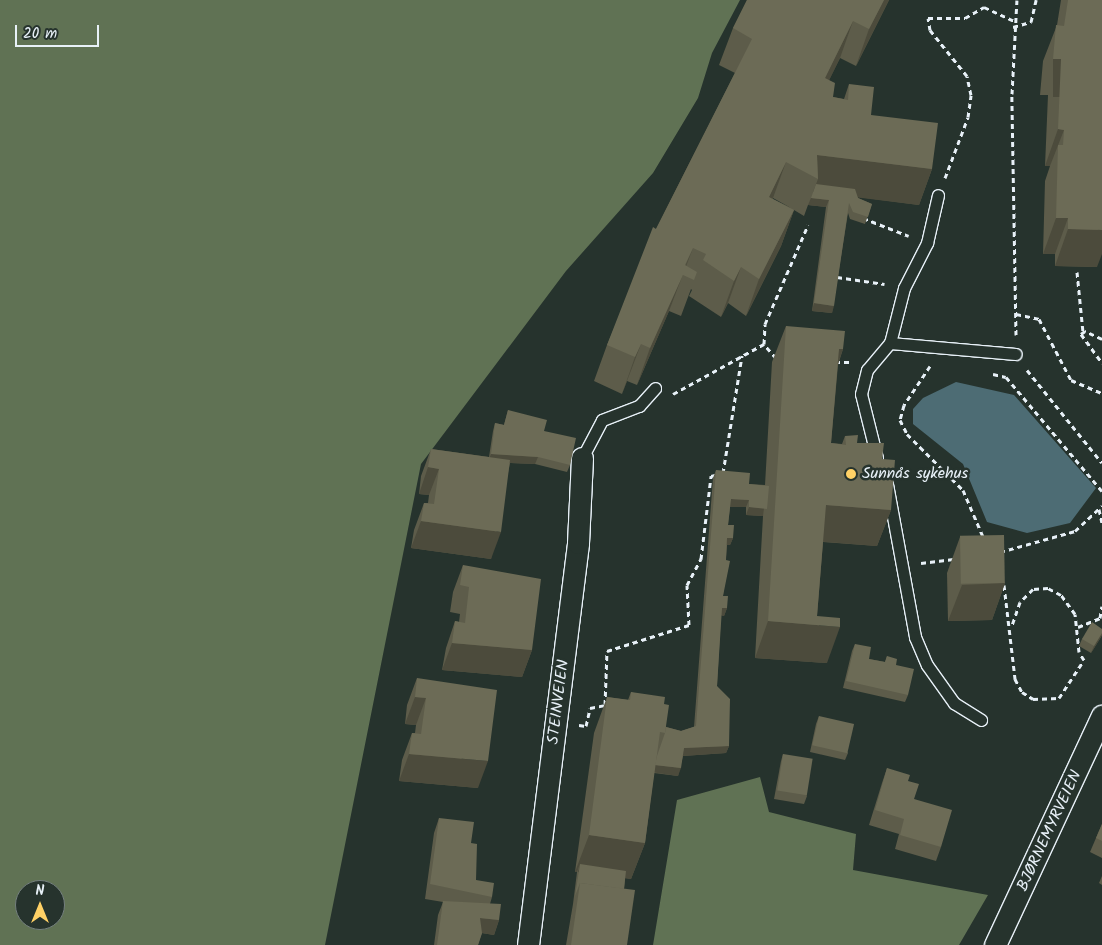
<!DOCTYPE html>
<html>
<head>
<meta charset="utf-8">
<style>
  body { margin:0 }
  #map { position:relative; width:1102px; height:945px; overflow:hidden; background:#26332d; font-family:Kalam,sans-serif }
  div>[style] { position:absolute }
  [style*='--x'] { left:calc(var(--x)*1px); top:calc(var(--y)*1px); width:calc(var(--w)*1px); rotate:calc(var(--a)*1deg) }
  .green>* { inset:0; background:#607254 }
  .water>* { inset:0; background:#4d6c74 }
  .path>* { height:3px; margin-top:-1.5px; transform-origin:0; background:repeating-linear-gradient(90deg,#e8f1f8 0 5px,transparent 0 9px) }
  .roads { filter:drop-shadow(1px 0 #e8f1f8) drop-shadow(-1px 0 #e8f1f8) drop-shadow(0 1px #e8f1f8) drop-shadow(0 -1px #e8f1f8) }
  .lane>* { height:11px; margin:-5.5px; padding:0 5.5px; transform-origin:5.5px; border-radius:5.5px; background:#26332d }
  .street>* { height:21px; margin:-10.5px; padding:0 10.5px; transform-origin:10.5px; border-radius:10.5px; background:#26332d }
  .wall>* { inset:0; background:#5d5c4a }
  .shaded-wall>* { inset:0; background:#4c4b3c; transform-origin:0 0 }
  .building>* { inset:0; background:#6c6b56; transform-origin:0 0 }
  .dots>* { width:14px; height:14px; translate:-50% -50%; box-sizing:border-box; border:2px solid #26332d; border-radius:50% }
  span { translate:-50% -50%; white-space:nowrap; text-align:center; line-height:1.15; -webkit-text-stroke:5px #26332d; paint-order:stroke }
  .poi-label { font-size:16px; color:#e8f1f8 }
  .left { translate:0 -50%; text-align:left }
  .street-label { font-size:16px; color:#e8f1f8 }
  .north { position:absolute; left:15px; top:880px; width:50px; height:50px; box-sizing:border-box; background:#26332d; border:1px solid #747f7e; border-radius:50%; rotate:0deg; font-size:14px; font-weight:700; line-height:20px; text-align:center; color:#e8f1f8 }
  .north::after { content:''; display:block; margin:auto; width:18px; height:22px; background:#ffd166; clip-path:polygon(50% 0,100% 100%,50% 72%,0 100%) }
  .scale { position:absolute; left:15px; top:25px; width:84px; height:22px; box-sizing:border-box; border:2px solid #e8f1f8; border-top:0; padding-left:6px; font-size:15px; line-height:18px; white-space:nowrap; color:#e8f1f8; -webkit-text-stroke:4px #26332d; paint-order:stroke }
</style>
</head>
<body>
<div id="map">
  <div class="green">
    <i style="clip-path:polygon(evenodd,0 0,740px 0,712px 53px,698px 98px,653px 173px,566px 271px,421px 464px,325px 945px,0 945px,0 0,25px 890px,55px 890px,55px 920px,25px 920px,25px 890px)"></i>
    <i style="clip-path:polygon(760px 777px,769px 812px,856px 834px,853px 870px,988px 895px,959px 945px,653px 945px,677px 800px)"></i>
  </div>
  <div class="water">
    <i style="clip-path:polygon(956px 382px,1014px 395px,1096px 488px,1070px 523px,1027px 533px,987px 522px,963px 464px,913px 424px,913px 409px,923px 398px)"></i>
  </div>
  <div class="path">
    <i style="--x:1013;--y:27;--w:19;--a:-16"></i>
    <i style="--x:1031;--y:22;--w:23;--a:-77"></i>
    <i style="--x:945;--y:178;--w:65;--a:-69.3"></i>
    <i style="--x:968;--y:117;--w:22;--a:-82"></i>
    <i style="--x:971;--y:95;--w:19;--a:-102"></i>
    <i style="--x:967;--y:76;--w:59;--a:-128.8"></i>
    <i style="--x:930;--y:30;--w:12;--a:-99"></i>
    <i style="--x:928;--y:18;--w:37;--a:0"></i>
    <i style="--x:965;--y:18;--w:22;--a:-30"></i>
    <i style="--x:984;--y:7;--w:33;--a:25"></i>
    <i style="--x:863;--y:218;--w:49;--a:21.4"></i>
    <i style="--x:1077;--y:272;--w:60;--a:84.3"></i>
    <i style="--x:837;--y:277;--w:48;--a:8.5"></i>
    <i style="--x:1016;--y:314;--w:24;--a:12"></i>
    <i style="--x:1039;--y:319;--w:69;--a:62.3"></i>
    <i style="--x:1071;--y:380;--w:34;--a:23"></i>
    <i style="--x:1016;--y:335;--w:241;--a:-91"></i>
    <i style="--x:1012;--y:94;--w:94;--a:-87"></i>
    <i style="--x:1102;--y:339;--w:19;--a:-155"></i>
    <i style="--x:1085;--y:331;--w:5;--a:143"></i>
    <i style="--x:1081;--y:334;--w:36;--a:54"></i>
    <i style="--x:776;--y:358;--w:18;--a:-131"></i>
    <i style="--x:764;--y:344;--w:20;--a:-87"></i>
    <i style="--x:765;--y:324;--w:108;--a:-66.5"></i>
    <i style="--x:835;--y:362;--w:14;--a:0"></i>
    <i style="--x:930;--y:366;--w:47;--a:123.7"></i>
    <i style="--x:904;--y:405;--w:16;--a:105"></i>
    <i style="--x:900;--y:420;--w:16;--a:63"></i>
    <i style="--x:907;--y:434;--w:79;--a:45"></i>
    <i style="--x:963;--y:490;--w:53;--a:66.8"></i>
    <i style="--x:1027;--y:370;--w:119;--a:51.1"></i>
    <i style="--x:993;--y:374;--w:13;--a:13"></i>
    <i style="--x:1006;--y:377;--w:149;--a:49.9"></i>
    <i style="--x:673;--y:394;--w:104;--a:-28.8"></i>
    <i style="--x:1099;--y:509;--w:14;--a:78"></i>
    <i style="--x:1000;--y:552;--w:78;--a:-15.6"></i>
    <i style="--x:1075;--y:531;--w:37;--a:-43"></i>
    <i style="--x:921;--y:563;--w:33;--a:-7"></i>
    <i style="--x:1004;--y:585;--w:95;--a:83.3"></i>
    <i style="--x:1015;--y:679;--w:15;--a:62"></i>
    <i style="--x:1022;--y:692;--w:13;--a:32"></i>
    <i style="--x:1033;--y:699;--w:26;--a:-2"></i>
    <i style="--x:1059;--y:698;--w:45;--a:-56.7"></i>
    <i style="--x:1084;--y:660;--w:9;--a:-122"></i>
    <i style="--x:1079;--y:652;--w:38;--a:-96"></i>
    <i style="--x:1075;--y:614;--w:24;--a:-126"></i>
    <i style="--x:1061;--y:595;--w:15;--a:-152"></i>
    <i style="--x:1048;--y:588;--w:15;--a:176"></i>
    <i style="--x:1033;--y:589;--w:18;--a:135"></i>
    <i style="--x:1020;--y:602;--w:24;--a:109"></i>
    <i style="--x:1078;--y:627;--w:24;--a:-22"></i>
    <i style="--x:1100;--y:618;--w:12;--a:-81"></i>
    <i style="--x:579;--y:725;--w:7;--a:8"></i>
    <i style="--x:586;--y:726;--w:18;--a:-77"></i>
    <i style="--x:590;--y:708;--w:15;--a:-11"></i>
    <i style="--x:605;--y:705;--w:54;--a:-87.9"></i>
    <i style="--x:607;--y:651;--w:86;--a:-17.6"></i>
    <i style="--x:689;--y:625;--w:40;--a:-92.9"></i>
    <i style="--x:687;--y:585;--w:30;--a:-62"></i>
    <i style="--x:701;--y:559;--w:84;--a:-83.1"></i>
    <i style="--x:711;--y:476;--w:12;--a:-14"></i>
    <i style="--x:723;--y:473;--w:119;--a:-80.8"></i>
  </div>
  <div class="roads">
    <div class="lane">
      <i style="--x:890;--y:343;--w:57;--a:-75.7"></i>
      <i style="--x:904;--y:288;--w:51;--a:-62.9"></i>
      <i style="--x:927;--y:243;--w:49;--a:-77.1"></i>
      <i style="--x:582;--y:458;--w:43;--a:-62.2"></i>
      <i style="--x:602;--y:420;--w:40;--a:-21"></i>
      <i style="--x:639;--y:406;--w:24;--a:-48"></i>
      <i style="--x:877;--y:458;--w:66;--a:-104"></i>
      <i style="--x:861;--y:394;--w:25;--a:-76"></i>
      <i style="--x:867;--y:370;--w:35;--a:-50"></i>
      <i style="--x:890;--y:343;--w:126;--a:5"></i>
      <i style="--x:887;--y:484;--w:156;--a:79.6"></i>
      <i style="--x:915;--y:637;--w:30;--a:67"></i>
      <i style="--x:927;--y:665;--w:47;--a:54.6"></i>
      <i style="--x:954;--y:703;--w:32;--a:32"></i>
    </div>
    <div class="street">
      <i style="--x:528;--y:945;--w:405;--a:-82.9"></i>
      <i style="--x:578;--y:543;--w:85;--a:-87.3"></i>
      <i style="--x:995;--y:945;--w:253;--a:-65"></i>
    </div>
  </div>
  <div class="wall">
    <i style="clip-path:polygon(evenodd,747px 0,889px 0,856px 66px,840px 58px,829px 80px,833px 97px,844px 99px,849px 84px,871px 115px,932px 169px,919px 205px,858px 197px,858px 198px,872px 204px,865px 224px,850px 219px,848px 213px,832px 313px,812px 311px,826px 207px,808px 205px,804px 216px,794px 210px,781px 246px,746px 316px,728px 303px,721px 317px,689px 296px,692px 290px,691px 289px,681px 316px,669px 311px,637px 385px,627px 381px,622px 394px,594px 381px,607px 345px,656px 229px,735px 73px,719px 65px,733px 28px,747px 0,773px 198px,791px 208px,773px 199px,773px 198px)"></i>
    <i style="clip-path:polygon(1061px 0,1102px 0,1097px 267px,1055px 266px,1055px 254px,1043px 254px,1045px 181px,1050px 166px,1045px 166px,1048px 95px,1040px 95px,1043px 61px,1057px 25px)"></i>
    <i style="clip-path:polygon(786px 326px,843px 349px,838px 365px,831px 443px,842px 444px,845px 436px,882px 459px,891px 510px,877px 546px,823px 542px,817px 616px,827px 663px,755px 658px,763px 516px,746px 515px,746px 507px,730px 507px,728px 525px,733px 538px,730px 545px,727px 545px,723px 596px,727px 608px,724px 616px,721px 615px,717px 686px,729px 746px,726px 753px,683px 756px,678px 776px,654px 773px,645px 843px,631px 879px,625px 878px,624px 889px,627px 945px,566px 945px,573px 904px,577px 872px,575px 872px,594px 733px,607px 697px,628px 700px,631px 692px,664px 704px,666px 727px,681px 731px,694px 727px,713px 478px,716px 470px,749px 484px,765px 485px,772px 362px)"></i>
    <i style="clip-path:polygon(508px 410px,544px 431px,570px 465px,567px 472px,535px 464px,510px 463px,491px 559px,411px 548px,414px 530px,424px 503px,428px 503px,429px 495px,419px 494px,421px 476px,431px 449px,489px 457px,493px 431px,495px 423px,504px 425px)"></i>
    <i style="clip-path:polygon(960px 537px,1005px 583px,992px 620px,948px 621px,947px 573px)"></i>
    <i style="clip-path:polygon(463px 565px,532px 650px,522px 677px,442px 670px,446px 648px,455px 621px,459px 622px,460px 614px,450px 612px,453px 592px)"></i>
    <i style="clip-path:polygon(1102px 629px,1102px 635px,1101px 637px,1091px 653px,1079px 646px,1082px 639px)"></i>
    <i style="clip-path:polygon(855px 644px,869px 659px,885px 662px,887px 656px,896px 665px,908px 695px,905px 702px,843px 688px,852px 651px)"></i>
    <i style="clip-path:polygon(417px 678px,478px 788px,399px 781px,402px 760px,412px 733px,415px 733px,416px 725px,405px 724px,407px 705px)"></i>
    <i style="clip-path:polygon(819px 716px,848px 753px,845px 760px,810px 752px,816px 724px)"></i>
    <i style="clip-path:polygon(783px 754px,807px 796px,804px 804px,774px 799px,781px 761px)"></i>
    <i style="clip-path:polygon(887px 768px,908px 781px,914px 799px,941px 847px,936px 861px,895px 849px,899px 834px,869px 825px,882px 783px)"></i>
    <i style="clip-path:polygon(439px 818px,471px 843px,476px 880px,492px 897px,490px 904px,499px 920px,494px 935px,482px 933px,478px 945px,434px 945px,438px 915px,443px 902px,425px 899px,434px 833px)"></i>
    <i style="clip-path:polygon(1102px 824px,1102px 858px,1090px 852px)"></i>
    <i style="clip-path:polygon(1102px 876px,1102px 885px,1099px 883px)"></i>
  </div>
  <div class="shaded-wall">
    <i style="clip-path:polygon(884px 0,889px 0,856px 66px,869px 29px)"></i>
    <i style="clip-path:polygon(853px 21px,840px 58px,812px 115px,825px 78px)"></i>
    <i style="left:1053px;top:59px;width:8px;height:38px"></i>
    <i style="clip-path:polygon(1058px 129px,1064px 130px,1050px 166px,1045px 166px)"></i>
    <i style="clip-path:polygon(817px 155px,932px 169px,919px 205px,813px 192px,818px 179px)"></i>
    <i style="clip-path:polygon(786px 162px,773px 198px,756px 233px,769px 197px)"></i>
    <i style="clip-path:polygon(811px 198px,829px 200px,826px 207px,808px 205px)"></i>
    <i style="clip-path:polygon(794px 210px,781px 246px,746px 316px,759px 279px)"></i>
    <i style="clip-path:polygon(1056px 218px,1068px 218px,1055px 254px,1043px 254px)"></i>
    <i style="clip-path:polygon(1068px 229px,1102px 230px,1102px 254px,1097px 267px,1055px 266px)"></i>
    <i style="clip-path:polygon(693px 248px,669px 311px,637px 385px,650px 348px)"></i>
    <i style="clip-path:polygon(741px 267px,728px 303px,721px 317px,734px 281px)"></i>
    <i style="clip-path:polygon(814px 303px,834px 306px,832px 313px,812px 311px)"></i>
    <i style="clip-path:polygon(641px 344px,627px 381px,622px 394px,635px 357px)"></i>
    <i style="clip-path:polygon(839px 349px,843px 349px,830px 386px)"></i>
    <i style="clip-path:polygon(491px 454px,538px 457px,535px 464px,488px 462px)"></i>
    <i style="clip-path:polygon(428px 467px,439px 469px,429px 495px,419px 494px)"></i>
    <i style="clip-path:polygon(731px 499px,749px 500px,746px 507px,728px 507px)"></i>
    <i style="clip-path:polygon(826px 505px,891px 510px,877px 546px,813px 541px)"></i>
    <i style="clip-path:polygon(749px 507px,764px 508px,763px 516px,746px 515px)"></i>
    <i style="clip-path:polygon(421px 521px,501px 532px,491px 559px,411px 548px)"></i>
    <i style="clip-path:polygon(727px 538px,733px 538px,730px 545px,725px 545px)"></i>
    <i style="clip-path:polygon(1005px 583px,992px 620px,948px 621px,962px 585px)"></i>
    <i style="clip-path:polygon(722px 608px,727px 608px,724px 616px,719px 615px)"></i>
    <i style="clip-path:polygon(768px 621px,840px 627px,827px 663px,755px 658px)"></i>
    <i style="clip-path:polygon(1102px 633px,1101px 637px,1091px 653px,1094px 646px)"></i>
    <i style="clip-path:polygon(452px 643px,532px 650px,522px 677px,442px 670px)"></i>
    <i style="clip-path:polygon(415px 697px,426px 698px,416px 725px,405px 724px)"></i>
    <i style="clip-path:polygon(729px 746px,726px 753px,682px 756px,684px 748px)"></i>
    <i style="clip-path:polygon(409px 754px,488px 761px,478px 788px,399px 781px)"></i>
    <i style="clip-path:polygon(654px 765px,681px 768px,678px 776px,651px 772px)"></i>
    <i style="clip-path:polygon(589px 835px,645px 843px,631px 879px,578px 872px,580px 864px,577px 872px,575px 872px)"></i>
    <i style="clip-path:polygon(480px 918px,499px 920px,494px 935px,475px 932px)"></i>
  </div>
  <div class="building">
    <i style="clip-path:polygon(747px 0,884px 0,869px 29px,853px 21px,825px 78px,835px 83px,833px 97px,848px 100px,849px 84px,874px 87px,871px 115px,938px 123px,932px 169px,817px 155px,818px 179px,786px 162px,769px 197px,794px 210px,759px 279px,741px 267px,734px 281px,703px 260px,706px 254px,693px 248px,685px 265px,697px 272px,694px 280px,683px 275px,650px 348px,641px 344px,635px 357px,607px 345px,653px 227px,656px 229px,752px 39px,733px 28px)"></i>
    <i style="clip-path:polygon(1068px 0,1102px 0,1102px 230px,1068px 229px,1068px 218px,1056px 218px,1058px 145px,1063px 145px,1064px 130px,1058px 129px,1061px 59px,1053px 59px,1056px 25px,1064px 26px)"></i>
    <i style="clip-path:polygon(816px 184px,855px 189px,858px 198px,872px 204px,868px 217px,853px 212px,849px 203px,834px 306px,814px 303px,829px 200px,811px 198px)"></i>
    <i style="clip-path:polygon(786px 326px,845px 331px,843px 349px,839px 349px,831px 443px,846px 445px,845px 436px,858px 435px,857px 443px,884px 443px,882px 459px,895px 460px,891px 510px,826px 505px,817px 616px,840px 618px,840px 627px,768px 621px)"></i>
    <i style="clip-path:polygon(508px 410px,547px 420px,544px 431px,576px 438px,570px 465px,538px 457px,491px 454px,495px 423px,504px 425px)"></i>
    <i style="clip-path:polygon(431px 449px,510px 460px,501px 532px,421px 521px,424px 503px,434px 504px,439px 469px,428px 467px)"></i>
    <i style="clip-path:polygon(716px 470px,750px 473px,749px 484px,769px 486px,767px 509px,749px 507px,749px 500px,731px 499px,728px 525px,734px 525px,733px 538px,727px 538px,726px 560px,730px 561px,723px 596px,728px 596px,727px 608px,722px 608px,717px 686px,730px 699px,729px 746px,684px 748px,681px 768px,655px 765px,657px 756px,665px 733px,666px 727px,681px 731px,696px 726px)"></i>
    <i style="left:1004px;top:535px;width:48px;height:44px;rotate:89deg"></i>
    <i style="clip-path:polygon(463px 565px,541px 579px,532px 650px,452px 643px,455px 621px,465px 623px,469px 587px,460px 585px)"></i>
    <i style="clip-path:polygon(1092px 622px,1102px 629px,1102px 633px,1094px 646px,1082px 639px)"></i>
    <i style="clip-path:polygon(855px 644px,871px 647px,869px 659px,885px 662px,887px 656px,897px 659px,896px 665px,914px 669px,908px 695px,846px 681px)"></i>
    <i style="clip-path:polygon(417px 678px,497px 690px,488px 761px,409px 754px,412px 733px,421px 734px,426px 698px,415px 697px)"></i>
    <i style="clip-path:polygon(631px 692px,665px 697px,664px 704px,669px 705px,665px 733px,660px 732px,645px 843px,589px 835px,607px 697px,630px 700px)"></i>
    <i style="left:819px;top:716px;width:36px;height:30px;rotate:13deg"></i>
    <i style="left:783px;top:754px;width:30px;height:37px;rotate:9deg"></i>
    <i style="clip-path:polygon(887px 768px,910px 775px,908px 781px,919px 784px,914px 799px,952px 810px,941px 847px,900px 835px,904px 819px,875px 810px)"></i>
    <i style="clip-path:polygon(439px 818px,474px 822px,471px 843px,477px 844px,476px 880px,494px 883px,492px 897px,430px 884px)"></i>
    <i style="clip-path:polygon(1102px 824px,1102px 841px,1096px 838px)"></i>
    <i style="clip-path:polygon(580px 864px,626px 871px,624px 889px,580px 883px,575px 896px)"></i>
    <i style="clip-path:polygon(580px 883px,635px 890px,627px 945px,571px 945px)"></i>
    <i style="clip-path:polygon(443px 901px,501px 904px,499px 920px,480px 918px,482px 933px,478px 945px,437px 945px)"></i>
  </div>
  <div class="dots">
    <i style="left:851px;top:474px;background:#ffd166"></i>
  </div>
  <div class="poi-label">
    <span class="left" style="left:862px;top:474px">Sunnås sykehus</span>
  </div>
  <div class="street-label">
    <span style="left:559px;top:702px;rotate:-83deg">STEINVEIEN</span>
    <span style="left:1050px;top:831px;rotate:-65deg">BJØRNEMYRVEIEN</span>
  </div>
  <div class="north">N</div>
  <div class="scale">20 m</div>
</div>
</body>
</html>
